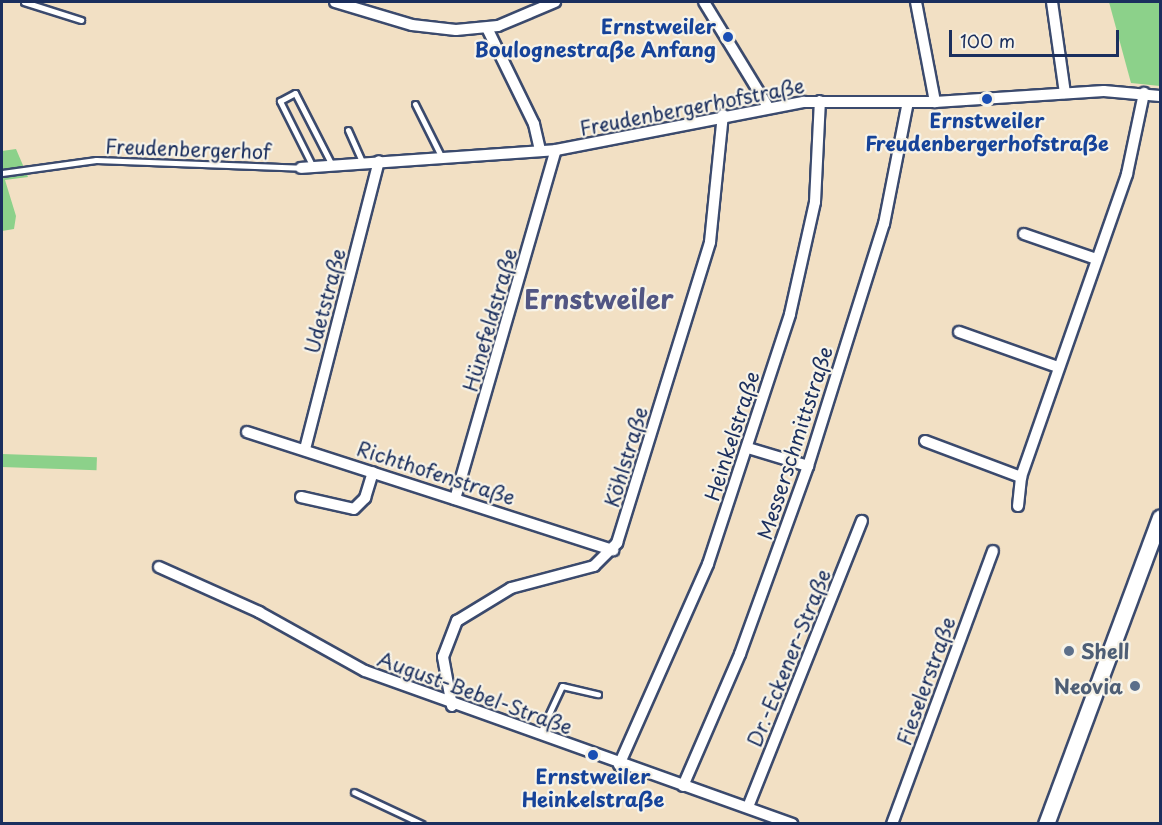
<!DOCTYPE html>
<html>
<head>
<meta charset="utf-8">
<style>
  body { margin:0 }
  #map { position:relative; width:1162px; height:825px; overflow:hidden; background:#f2e0c4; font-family:"Playpen Sans",sans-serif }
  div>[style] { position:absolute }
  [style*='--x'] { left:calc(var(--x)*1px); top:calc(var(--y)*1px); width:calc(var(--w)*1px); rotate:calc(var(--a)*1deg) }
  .green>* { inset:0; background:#8cd18a; transform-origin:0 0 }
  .roads { filter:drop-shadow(2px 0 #3b4a6d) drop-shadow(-2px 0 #3b4a6d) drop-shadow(0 2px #3b4a6d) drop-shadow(0 -2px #3b4a6d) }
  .service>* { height:5px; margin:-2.5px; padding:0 2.5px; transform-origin:2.5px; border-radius:2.5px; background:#fff }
  .minor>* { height:10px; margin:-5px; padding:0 5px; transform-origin:5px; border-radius:5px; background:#fff }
  .secondary>* { height:15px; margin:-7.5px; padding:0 7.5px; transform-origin:7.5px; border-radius:7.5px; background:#fff }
  .dots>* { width:16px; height:16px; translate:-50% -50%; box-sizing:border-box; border:3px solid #f7f3e8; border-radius:50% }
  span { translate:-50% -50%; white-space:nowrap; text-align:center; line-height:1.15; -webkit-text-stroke:4.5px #f7f3e8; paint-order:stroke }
  .transit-label { font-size:20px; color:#164399; font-weight:700 }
  .right { translate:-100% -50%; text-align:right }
  .street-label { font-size:20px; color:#1b2f5e }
  .service-label { font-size:20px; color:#4e5e75; font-weight:700 }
  .left { translate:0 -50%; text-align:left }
  .district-label { font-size:26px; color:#525683; font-weight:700 }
  .frame { position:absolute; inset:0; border:3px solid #1b2f5e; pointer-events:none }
  .scale { position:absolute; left:949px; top:30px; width:170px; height:27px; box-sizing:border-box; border:3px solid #1b2f5e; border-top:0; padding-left:8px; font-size:18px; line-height:21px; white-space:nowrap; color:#1b2f5e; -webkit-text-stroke:4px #f7f3e8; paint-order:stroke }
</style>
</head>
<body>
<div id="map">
  <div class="green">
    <i style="clip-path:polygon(1109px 2px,1160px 2px,1160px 86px,1131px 83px)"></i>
    <i style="clip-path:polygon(16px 149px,28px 177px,5px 180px,16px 216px,14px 229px,2px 231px,2px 151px)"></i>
    <i style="left:2px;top:454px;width:95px;height:13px;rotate:2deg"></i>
  </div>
  <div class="roads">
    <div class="service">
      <i style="--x:24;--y:2;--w:60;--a:17.5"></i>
      <i style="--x:415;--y:104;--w:60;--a:63.4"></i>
      <i style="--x:348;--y:130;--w:35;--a:66"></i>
      <i style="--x:313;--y:167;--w:74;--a:-116.6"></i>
      <i style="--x:280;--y:101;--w:17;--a:-28"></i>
      <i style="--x:295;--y:93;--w:81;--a:62.8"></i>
      <i style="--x:2;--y:173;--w:95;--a:-7.9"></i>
      <i style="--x:96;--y:160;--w:205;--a:2.2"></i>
      <i style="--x:539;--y:735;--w:54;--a:-64.9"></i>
      <i style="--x:562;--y:686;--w:37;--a:13"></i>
      <i style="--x:354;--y:792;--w:75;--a:25.2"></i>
    </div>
    <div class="minor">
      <i style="--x:335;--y:2;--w:80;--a:16.6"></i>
      <i style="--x:412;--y:25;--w:44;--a:6.5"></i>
      <i style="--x:456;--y:30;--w:42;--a:-5.4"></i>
      <i style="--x:498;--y:26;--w:62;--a:-22.8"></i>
      <i style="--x:704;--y:2;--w:123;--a:58.6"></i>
      <i style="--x:916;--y:2;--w:102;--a:79.2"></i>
      <i style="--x:1052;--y:2;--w:92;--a:81.9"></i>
      <i style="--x:487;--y:28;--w:107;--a:63.9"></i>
      <i style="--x:534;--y:124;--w:27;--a:77"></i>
      <i style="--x:301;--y:168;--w:256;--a:-4"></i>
      <i style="--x:556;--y:150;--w:253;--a:-11"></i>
      <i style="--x:804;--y:102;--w:131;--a:0"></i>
      <i style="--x:935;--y:102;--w:169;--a:-3.7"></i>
      <i style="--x:1104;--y:91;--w:56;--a:5.1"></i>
      <i style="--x:1024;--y:234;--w:76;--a:19.1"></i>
      <i style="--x:959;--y:332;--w:105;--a:19.5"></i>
      <i style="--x:247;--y:432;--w:385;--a:17.9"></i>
      <i style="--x:925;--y:441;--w:103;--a:20.6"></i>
      <i style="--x:748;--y:448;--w:63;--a:16.7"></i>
      <i style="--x:305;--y:449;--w:297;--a:-75.6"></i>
      <i style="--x:301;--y:497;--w:54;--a:12.8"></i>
      <i style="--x:354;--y:509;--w:16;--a:-45"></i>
      <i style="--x:365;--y:498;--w:27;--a:-73"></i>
      <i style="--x:455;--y:499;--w:363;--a:-73.9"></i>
      <i style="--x:1018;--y:506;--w:29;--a:-84"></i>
      <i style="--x:1021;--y:477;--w:321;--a:-70.7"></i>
      <i style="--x:1127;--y:174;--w:83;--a:-78.1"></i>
      <i style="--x:159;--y:567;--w:110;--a:24.2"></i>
      <i style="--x:259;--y:612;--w:121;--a:29.1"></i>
      <i style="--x:365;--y:671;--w:454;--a:19.7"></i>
      <i style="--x:452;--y:706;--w:50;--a:-100.4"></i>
      <i style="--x:443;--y:657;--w:39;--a:-69"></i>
      <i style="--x:457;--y:621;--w:63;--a:-31.4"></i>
      <i style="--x:511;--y:588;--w:86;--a:-14.8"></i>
      <i style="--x:594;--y:566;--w:33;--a:-45"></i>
      <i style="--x:617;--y:543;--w:315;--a:-72.8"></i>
      <i style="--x:710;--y:242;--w:128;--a:-84.2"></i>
      <i style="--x:619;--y:765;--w:220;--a:-66.1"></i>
      <i style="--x:708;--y:564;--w:263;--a:-71.8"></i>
      <i style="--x:790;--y:314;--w:115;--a:-77.4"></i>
      <i style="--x:815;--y:202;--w:101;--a:-87.2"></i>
      <i style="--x:683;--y:786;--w:144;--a:-66.6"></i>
      <i style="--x:740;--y:654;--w:200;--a:-70.1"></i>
      <i style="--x:808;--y:466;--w:254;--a:-72.6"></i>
      <i style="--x:884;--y:224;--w:124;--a:-78.9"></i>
      <i style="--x:748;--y:807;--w:308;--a:-68.3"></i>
      <i style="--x:892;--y:824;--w:291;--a:-69.7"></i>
    </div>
    <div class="secondary">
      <i style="--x:1046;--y:824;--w:327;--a:-69.6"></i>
    </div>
  </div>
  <div class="dots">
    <i style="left:728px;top:37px;background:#1a4fb4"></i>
    <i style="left:987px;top:99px;background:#1a4fb4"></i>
    <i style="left:1069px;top:651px;background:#5c6f8a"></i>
    <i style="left:1135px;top:686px;background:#5c6f8a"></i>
    <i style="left:593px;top:755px;background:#1a4fb4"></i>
  </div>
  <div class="transit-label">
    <span class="right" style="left:716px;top:38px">Ernstweiler<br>Boulognestraße Anfang</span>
    <span style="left:987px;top:132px">Ernstweiler<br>Freudenbergerhofstraße</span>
    <span style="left:593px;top:788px">Ernstweiler<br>Heinkelstraße</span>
  </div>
  <div class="street-label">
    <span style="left:692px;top:107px;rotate:-11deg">Freudenbergerhofstraße</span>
    <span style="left:188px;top:149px;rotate:2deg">Freudenbergerhof</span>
    <span style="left:325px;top:301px;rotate:-75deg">Udetstraße</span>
    <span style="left:490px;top:320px;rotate:-74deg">Hünefeldstraße</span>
    <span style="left:732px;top:436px;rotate:-72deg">Heinkelstraße</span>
    <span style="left:795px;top:443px;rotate:-72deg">Messerschmittstraße</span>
    <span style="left:626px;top:457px;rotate:-73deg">Köhlstraße</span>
    <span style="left:436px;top:473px;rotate:18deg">Richthofenstraße</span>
    <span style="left:789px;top:658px;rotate:-68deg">Dr.-Eckener-Straße</span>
    <span style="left:926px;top:681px;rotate:-70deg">Fieselerstraße</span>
    <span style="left:475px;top:693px;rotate:20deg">August-Bebel-Straße</span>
  </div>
  <div class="service-label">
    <span class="left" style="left:1081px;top:651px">Shell</span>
    <span class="right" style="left:1123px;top:686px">Neovia</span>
  </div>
  <div class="district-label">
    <span style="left:599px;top:299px">Ernstweiler</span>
  </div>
  <div class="frame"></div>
  <div class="scale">100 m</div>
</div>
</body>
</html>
